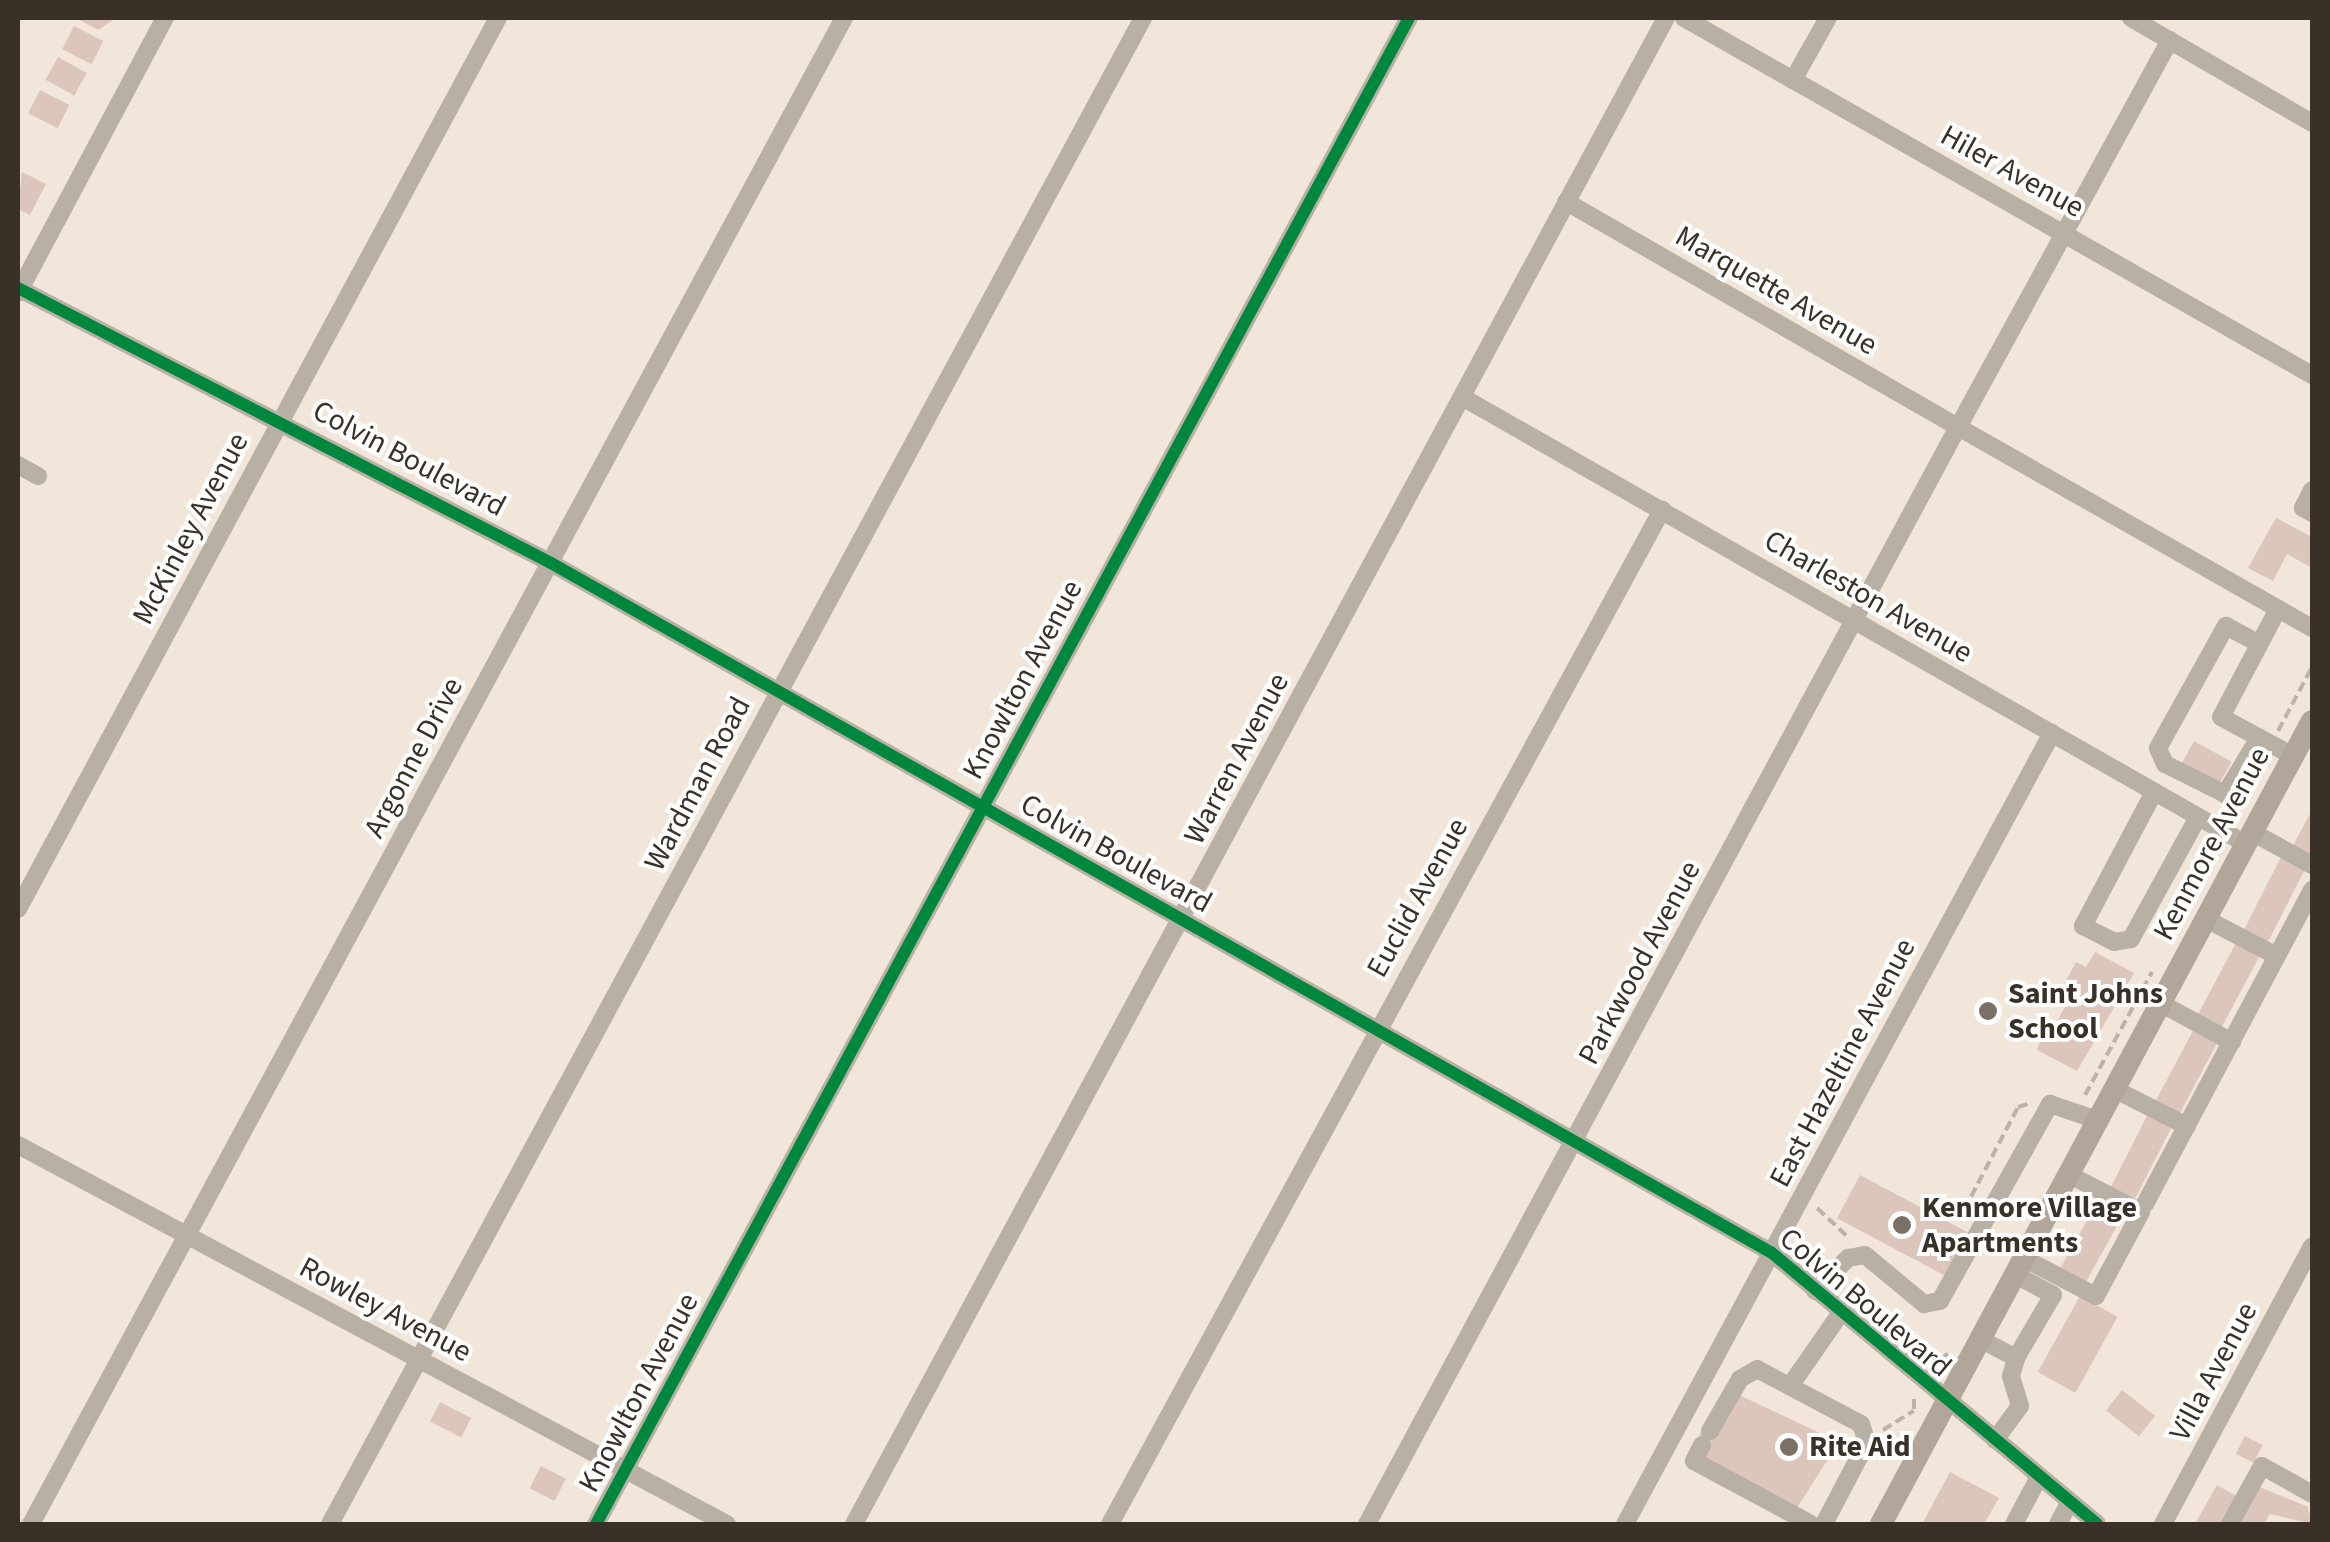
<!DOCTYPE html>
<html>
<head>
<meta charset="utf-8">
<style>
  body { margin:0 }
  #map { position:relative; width:2330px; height:1542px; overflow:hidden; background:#f2e6da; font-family:"Source Sans 3",sans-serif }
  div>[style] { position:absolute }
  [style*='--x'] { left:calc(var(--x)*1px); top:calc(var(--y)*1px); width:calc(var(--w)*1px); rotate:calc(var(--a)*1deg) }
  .building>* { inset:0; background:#dcc6bc; transform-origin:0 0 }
  .path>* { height:4px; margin-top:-2px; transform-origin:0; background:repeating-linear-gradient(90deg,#bbb2a9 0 10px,transparent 0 15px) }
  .minor>* { height:18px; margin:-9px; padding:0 9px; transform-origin:9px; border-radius:9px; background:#b8b0a5 }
  .major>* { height:22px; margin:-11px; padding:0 11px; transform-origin:11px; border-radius:11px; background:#b1a699 }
  .cycleway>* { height:12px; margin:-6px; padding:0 6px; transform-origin:6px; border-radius:6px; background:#00873e }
  .dots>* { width:28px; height:28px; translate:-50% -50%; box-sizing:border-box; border:5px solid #fff; border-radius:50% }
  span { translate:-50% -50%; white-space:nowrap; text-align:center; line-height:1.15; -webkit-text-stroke:8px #fff; paint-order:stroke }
  .street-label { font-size:30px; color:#393027 }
  .poi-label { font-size:30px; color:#393027; font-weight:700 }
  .left { translate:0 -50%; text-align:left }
  .frame { position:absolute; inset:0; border:20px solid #393027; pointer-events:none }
</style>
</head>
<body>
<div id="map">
  <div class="building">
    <i style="clip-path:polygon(76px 18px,116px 18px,98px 30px)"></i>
    <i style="left:74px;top:26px;width:33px;height:26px;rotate:27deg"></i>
    <i style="left:58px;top:57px;width:33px;height:26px;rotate:29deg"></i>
    <i style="left:40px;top:90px;width:33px;height:26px;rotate:27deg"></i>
    <i style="clip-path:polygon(22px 172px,46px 184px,30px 215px,18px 209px)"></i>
    <i style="clip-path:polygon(2276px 518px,2312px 537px,2312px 568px,2287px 554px,2273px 581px,2248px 568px)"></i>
    <i style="left:2194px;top:741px;width:43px;height:28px;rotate:29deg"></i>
    <i style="clip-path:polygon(2312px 810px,2312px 861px,2291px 849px)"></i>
    <i style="left:2282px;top:855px;width:27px;height:88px;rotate:27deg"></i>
    <i style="left:2237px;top:941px;width:27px;height:87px;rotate:28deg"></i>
    <i style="clip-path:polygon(2095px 952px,2134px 973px,2077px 1071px,2037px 1050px,2046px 1024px,2053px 1029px,2074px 990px,2064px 984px,2076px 962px,2086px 967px)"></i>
    <i style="left:2195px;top:1027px;width:27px;height:88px;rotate:28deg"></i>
    <i style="left:2149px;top:1112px;width:27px;height:89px;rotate:27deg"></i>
    <i style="left:1860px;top:1175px;width:122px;height:49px;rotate:28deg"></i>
    <i style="left:2101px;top:1195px;width:29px;height:87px;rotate:29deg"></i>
    <i style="left:2080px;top:1296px;width:43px;height:87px;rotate:29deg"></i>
    <i style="left:2122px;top:1390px;width:42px;height:26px;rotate:38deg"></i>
    <i style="clip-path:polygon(1737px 1394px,1839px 1442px,1797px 1508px,1702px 1457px,1696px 1442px,1703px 1428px)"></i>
    <i style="left:440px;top:1402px;width:35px;height:22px;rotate:27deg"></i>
    <i style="left:2245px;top:1436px;width:20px;height:20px;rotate:27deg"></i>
    <i style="left:541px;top:1466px;width:28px;height:25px;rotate:27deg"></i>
    <i style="clip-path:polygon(1950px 1472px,1999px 1498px,1984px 1524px,1922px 1524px)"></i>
    <i style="clip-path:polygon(2217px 1485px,2236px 1496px,2221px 1524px,2195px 1524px)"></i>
    <i style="clip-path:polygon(2255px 1485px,2308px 1507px,2312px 1524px,2270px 1514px,2264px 1524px,2234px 1524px)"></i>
  </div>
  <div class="path">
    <i style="--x:2278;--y:731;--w:72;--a:-62"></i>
    <i style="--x:2085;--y:1095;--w:140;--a:-61.4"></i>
    <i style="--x:1931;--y:1206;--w:40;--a:7.1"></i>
    <i style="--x:1817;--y:1208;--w:45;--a:43.2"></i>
    <i style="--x:1964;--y:1210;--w:116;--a:-62.3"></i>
    <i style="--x:2018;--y:1107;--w:14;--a:-17"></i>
    <i style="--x:1941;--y:1361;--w:13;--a:-51"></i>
    <i style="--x:1914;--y:1399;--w:12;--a:90"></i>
    <i style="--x:1883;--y:1430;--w:36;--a:-32"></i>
    <i style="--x:2138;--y:1522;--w:2;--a:90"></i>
  </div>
  <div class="minor">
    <i style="--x:1684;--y:18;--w:722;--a:29.62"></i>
    <i style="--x:2131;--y:18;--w:209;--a:30.1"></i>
    <i style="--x:2170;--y:40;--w:441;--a:118.7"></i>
    <i style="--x:1958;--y:427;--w:407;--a:29.6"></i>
    <i style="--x:1793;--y:80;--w:71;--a:-60.6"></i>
    <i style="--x:18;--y:288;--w:600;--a:27.29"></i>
    <i style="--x:551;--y:563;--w:1402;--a:29.47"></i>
    <i style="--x:1772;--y:1253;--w:423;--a:39.8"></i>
    <i style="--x:18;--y:293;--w:312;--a:-61.9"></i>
    <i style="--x:1462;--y:397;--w:902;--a:29.69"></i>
    <i style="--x:18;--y:465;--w:23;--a:29"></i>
    <i style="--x:2312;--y:490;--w:20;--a:117"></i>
    <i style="--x:2303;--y:508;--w:10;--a:29"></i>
    <i style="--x:2278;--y:609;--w:122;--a:117.8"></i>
    <i style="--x:2221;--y:717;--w:82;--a:28.4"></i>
    <i style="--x:2259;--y:738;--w:66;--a:121.3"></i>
    <i style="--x:2225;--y:794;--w:67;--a:-153.4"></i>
    <i style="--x:2165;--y:764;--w:17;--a:-114"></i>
    <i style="--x:2158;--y:748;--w:140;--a:-60.9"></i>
    <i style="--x:2226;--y:626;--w:38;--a:28"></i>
    <i style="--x:2154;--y:792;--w:152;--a:117.9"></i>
    <i style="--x:2083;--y:926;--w:35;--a:27"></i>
    <i style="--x:2114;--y:942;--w:17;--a:-10"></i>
    <i style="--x:2131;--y:939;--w:139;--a:-61.2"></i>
    <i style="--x:2252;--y:832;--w:68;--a:28.8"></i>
    <i style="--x:18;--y:909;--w:1012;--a:-61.69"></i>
    <i style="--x:2206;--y:919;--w:80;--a:27.5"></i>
    <i style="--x:2160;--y:1003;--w:82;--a:28.4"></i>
    <i style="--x:2114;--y:1089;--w:82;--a:26.9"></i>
    <i style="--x:18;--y:1145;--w:804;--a:28.13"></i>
    <i style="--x:2145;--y:1204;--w:356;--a:-62"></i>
    <i style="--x:2023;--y:1258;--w:82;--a:27.5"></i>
    <i style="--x:2096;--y:1296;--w:95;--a:-61.8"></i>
    <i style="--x:2141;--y:1212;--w:82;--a:-152.5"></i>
    <i style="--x:1815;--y:1291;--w:47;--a:-45"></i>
    <i style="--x:1848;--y:1258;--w:17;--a:-10"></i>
    <i style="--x:1865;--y:1255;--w:77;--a:39.7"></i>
    <i style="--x:1924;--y:1304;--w:16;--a:-11"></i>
    <i style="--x:1940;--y:1301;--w:226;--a:-60.8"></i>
    <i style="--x:2050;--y:1104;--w:50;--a:18.8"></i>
    <i style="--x:1980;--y:1339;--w:41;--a:27.8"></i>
    <i style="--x:2016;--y:1358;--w:73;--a:-59.6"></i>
    <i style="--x:2053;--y:1295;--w:44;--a:-151.7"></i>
    <i style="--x:1790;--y:1386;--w:88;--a:-55.2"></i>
    <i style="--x:1710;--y:1431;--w:60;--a:-60"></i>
    <i style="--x:1740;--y:1379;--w:20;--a:-30"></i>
    <i style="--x:1757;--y:1369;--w:118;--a:27.9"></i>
    <i style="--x:1861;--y:1424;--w:19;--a:72"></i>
    <i style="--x:1867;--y:1442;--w:93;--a:117.7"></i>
    <i style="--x:1995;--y:1440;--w:42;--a:-53.7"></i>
    <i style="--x:2020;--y:1406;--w:31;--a:-107"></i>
    <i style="--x:2011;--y:1376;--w:19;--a:-74"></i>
    <i style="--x:1702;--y:1445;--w:18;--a:117"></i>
    <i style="--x:1694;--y:1461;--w:133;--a:28.3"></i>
    <i style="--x:31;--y:1524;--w:1711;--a:-61.64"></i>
    <i style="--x:330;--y:1524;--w:1711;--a:-61.64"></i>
    <i style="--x:596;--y:1524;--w:1711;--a:-61.64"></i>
    <i style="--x:854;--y:1524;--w:1711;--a:-61.67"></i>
    <i style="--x:1110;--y:1524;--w:1155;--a:-61.44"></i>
    <i style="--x:1367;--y:1524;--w:1246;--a:-61.69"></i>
    <i style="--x:1958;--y:427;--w:452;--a:-150.1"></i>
    <i style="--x:1625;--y:1524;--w:899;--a:-61.64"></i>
    <i style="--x:2014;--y:1524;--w:53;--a:-62"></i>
    <i style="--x:2058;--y:1524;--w:24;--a:-62"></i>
    <i style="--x:2163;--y:1524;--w:315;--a:-61.8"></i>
    <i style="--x:2230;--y:1524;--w:66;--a:-61.1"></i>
    <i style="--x:2262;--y:1466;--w:57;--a:29.2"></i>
  </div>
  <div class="major">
    <i style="--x:1881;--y:1524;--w:911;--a:-61.78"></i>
  </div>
  <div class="cycleway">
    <i style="--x:18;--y:288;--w:600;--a:27.29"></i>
    <i style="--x:551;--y:563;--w:1402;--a:29.47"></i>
    <i style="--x:1772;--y:1253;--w:423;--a:39.8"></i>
    <i style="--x:596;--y:1524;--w:1711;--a:-61.64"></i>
  </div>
  <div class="dots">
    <i style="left:1988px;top:1011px;background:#7a7066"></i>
    <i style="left:1902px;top:1225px;background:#7a7066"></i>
    <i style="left:1789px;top:1447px;background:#7a7066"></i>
  </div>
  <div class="street-label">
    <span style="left:2012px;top:172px;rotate:29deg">Hiler Avenue</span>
    <span style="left:1776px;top:291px;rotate:30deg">Marquette Avenue</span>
    <span style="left:409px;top:459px;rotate:28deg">Colvin Boulevard</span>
    <span style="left:191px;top:529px;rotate:-62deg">McKinley Avenue</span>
    <span style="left:1868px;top:597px;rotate:30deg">Charleston Avenue</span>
    <span style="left:1023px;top:680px;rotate:-62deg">Knowlton Avenue</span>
    <span style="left:414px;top:758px;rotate:-62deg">Argonne Drive</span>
    <span style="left:1237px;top:759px;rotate:-62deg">Warren Avenue</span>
    <span style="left:698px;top:784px;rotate:-62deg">Wardman Road</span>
    <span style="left:2212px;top:844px;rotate:-62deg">Kenmore Avenue</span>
    <span style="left:1116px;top:854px;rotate:29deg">Colvin Boulevard</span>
    <span style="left:1418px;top:898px;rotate:-61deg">Euclid Avenue</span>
    <span style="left:1640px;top:963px;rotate:-62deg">Parkwood Avenue</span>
    <span style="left:1843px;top:1063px;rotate:-62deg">East Hazeltine Avenue</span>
    <span style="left:1865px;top:1303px;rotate:40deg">Colvin Boulevard</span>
    <span style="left:385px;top:1310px;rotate:28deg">Rowley Avenue</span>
    <span style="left:2214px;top:1372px;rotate:-62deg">Villa Avenue</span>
    <span style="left:639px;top:1393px;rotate:-62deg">Knowlton Avenue</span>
  </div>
  <div class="poi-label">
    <span class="left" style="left:2008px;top:1011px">Saint Johns<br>School</span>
    <span class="left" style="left:1922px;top:1225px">Kenmore Village<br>Apartments</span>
    <span class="left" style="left:1809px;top:1447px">Rite Aid</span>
  </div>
  <div class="frame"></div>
</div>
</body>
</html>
